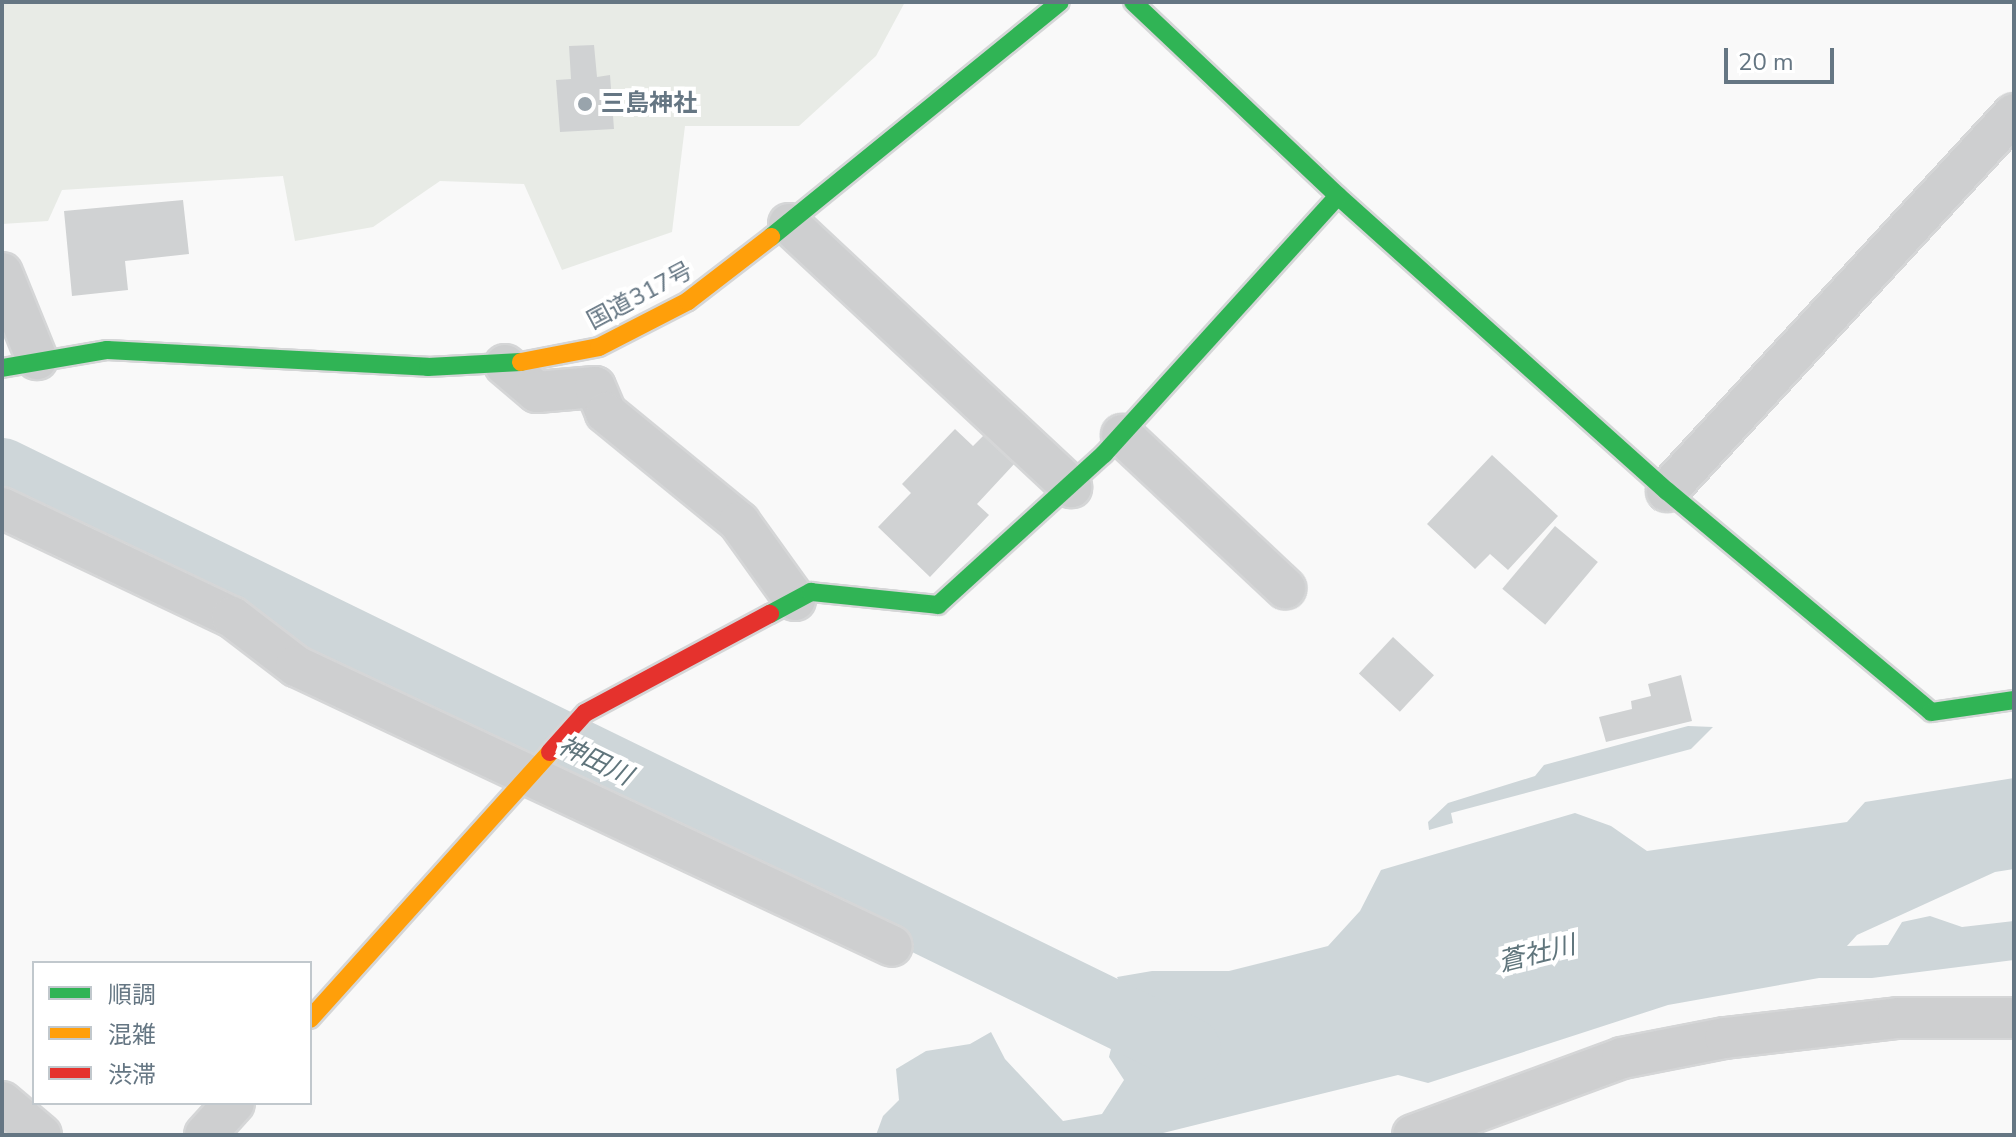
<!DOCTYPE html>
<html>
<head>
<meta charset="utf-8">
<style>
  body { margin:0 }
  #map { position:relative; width:2016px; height:1137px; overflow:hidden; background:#f9f9f9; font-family:"Nunito Sans","Noto Sans JP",sans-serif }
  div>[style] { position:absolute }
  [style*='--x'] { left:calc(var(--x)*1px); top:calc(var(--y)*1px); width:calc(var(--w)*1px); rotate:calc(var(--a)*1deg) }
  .green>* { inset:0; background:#e8ebe6 }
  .water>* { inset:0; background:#ced6d9 }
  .river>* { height:66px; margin:-33px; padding:0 33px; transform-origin:33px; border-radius:33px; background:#ced6d9 }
  .building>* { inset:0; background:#d0d2d3; transform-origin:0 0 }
  .roads { filter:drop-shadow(2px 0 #d5d6d7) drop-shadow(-2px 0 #d5d6d7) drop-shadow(0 2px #d5d6d7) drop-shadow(0 -2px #d5d6d7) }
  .street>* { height:40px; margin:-20px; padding:0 20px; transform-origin:20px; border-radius:20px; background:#cecfd0 }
  .fast>* { height:18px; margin:-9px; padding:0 9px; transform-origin:9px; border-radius:9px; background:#30b455 }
  .slow>* { height:18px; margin:-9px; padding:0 9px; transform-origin:9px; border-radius:9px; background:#ff9f0a }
  .jam>* { height:18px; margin:-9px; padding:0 9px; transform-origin:9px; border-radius:9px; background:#e5322d }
  .dots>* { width:22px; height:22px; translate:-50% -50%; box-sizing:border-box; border:4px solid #fff; border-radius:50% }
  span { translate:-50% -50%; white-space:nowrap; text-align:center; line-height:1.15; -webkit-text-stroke:8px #fff; paint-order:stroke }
  .poi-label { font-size:24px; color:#657683; font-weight:700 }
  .left { translate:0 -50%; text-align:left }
  .street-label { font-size:24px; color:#657683 }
  .water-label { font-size:26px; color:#60757c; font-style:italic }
  .frame { position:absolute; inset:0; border:4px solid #657683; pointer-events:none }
  .legend { position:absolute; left:32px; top:961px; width:280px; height:144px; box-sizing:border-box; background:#fff; border:2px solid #c1c8cd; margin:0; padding:10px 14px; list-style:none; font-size:24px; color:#657683 }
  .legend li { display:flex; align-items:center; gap:16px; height:40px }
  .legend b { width:40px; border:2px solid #c1c8cd }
  .scale { position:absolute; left:1724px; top:48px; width:110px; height:36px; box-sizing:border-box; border:4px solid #657683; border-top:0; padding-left:10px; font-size:24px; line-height:28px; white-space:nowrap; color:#657683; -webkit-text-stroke:6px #fff; paint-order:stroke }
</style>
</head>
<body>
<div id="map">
  <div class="green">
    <i style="clip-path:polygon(2px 2px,905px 2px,876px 56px,799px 126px,685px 126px,672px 232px,562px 270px,524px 184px,440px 181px,373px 227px,295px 241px,283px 176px,62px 190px,48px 221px,2px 224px)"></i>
  </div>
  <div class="water">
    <i style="clip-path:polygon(1688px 726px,1713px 727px,1691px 749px,1451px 813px,1453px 823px,1429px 830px,1428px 822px,1448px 803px,1535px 776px,1544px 765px)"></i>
    <i style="clip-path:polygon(2014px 778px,2014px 869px,1995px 872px,1857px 935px,1847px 946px,1888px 945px,1902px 922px,1930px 916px,1962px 927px,2014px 921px,2014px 960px,1872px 978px,1819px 978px,1668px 1005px,1428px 1083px,1398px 1075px,1155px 1135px,876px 1135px,883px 1116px,899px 1100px,896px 1069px,926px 1051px,970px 1044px,991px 1032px,1005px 1059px,1063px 1121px,1102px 1114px,1124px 1080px,1109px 1057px,1124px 994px,1117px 977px,1152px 971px,1229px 971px,1328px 946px,1360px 911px,1381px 870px,1575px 813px,1611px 826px,1647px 851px,1847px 822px,1865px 802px)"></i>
  </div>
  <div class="river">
    <i style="--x:2;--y:471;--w:1320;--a:26.02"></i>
  </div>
  <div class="building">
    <i style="clip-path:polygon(594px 45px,597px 77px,610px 75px,614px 129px,560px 132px,556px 80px,571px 79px,569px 46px)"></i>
    <i style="clip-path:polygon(183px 200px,189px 254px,125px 261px,128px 290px,72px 296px,64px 211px)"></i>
    <i style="clip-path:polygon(955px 429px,973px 446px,986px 433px,1016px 462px,977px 504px,989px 515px,930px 577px,878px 527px,911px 493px,902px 484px)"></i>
    <i style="clip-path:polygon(1492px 455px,1558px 516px,1508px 570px,1490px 554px,1475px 569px,1427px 524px)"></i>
    <i style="left:1555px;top:526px;width:56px;height:82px;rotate:40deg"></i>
    <i style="left:1393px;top:637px;width:56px;height:50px;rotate:43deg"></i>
    <i style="clip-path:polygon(1681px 675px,1692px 721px,1606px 742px,1599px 717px,1632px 709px,1631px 701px,1651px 696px,1648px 684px)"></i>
  </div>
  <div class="roads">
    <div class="street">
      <i style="--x:789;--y:224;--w:386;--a:43"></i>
      <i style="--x:2;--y:273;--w:93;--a:67.9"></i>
      <i style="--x:505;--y:365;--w:42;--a:40.2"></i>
      <i style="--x:537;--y:392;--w:58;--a:-4.9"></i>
      <i style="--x:595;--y:387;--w:28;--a:67"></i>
      <i style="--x:606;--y:413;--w:172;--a:39.3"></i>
      <i style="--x:739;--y:522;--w:96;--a:54.3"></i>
      <i style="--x:1122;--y:435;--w:224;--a:43.2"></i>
      <i style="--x:1667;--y:491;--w:512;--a:-47.37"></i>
      <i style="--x:2;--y:508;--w:255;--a:25.4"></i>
      <i style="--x:232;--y:617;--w:81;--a:37.4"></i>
      <i style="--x:296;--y:666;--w:658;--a:25.16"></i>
      <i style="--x:2;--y:1102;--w:51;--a:40.2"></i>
      <i style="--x:205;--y:1135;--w:43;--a:-47.8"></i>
      <i style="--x:1413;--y:1135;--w:223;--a:-20.2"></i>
      <i style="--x:1622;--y:1058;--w:105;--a:-11"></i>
      <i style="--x:1725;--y:1038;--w:174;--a:-6.6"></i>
      <i style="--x:1898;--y:1018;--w:116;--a:0"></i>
    </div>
    <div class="fast">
      <i style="--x:1133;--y:2;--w:282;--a:43.4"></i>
      <i style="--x:1338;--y:196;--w:442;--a:41.9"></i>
      <i style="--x:1667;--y:491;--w:344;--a:39.9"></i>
      <i style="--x:1931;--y:712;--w:84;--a:-8.2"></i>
      <i style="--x:771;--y:237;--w:372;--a:-39.1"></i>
      <i style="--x:2;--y:368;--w:107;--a:-9.7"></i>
      <i style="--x:107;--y:350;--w:321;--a:3"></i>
      <i style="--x:428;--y:367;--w:93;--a:-3.1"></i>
      <i style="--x:770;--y:614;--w:47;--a:-28.2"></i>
      <i style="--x:811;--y:592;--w:128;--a:5.8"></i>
      <i style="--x:938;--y:605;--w:224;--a:-42.3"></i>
      <i style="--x:1104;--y:454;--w:348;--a:-47.8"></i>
    </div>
    <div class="slow">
      <i style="--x:521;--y:362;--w:79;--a:-10.9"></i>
      <i style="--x:599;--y:347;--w:100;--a:-27.3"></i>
      <i style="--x:688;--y:301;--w:105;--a:-37.6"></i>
      <i style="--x:310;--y:1019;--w:359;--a:-48"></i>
    </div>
    <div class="jam">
      <i style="--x:550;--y:752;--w:52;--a:-48.1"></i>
      <i style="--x:585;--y:713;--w:210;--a:-28.2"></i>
    </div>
  </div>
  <div class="dots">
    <i style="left:585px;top:104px;background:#99a4ac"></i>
  </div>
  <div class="poi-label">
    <span class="left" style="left:601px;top:104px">三島神社</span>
  </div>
  <div class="street-label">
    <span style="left:640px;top:296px;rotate:-28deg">国道317号</span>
  </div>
  <div class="water-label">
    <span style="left:595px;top:761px;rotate:26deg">神田川</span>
    <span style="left:1537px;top:954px;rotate:-14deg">蒼社川</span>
  </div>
  <div class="frame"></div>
  <ul class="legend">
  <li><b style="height:10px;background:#30b455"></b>順調</li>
  <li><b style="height:10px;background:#ff9f0a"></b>混雑</li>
  <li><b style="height:10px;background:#e5322d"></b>渋滞</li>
  </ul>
  <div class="scale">20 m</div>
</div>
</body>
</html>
